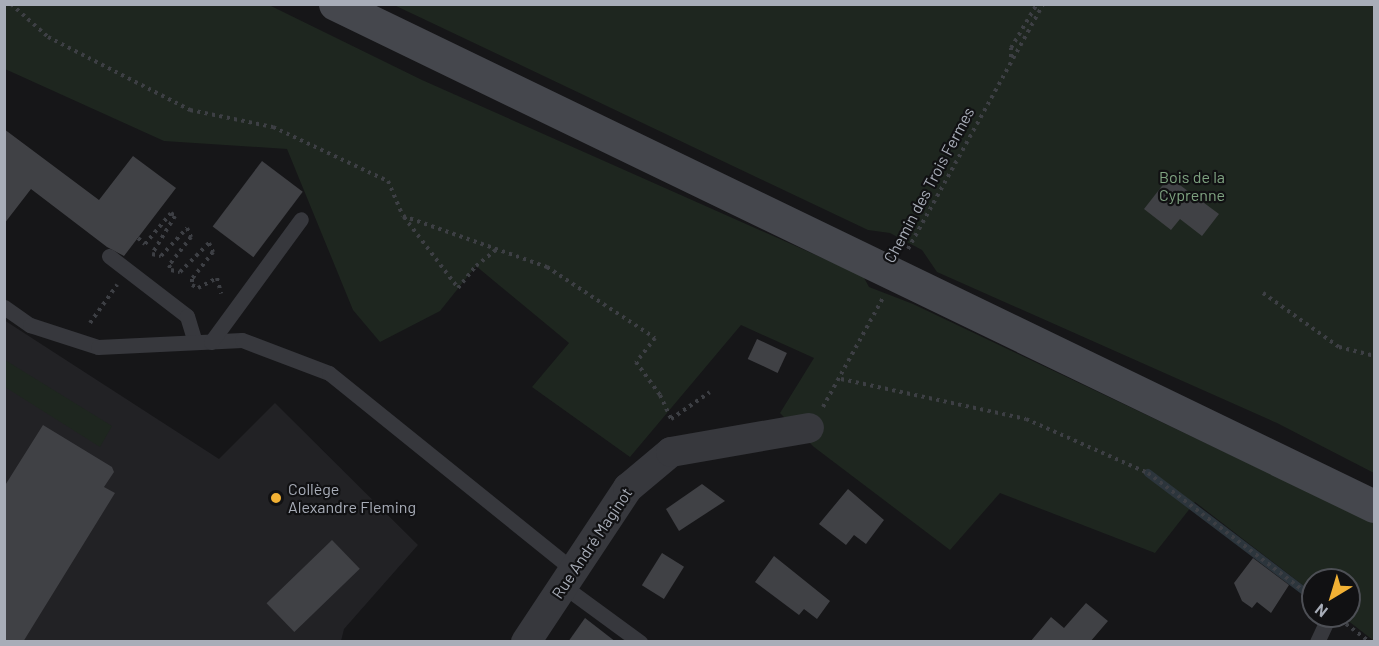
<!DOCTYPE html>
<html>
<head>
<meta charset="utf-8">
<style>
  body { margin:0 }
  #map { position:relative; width:1379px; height:646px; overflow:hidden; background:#161618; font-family:Barlow,sans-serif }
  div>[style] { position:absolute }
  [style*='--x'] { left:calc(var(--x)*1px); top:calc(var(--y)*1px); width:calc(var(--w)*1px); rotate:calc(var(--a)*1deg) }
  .built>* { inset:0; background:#222225 }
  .green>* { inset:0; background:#1e261f }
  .stream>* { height:8px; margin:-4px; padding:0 4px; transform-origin:4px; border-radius:4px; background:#2c353c }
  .building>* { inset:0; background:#404145; transform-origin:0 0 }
  .path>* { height:4px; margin-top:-2px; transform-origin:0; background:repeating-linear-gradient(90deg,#3d3f44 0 3px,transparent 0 7.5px) }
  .lane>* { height:15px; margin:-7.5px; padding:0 7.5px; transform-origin:7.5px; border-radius:7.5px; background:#37383d }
  .street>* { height:30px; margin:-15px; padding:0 15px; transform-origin:15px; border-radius:15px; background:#37383d }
  .secondary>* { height:33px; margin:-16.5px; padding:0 16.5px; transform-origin:16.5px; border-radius:16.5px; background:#45474d }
  .dots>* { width:16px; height:16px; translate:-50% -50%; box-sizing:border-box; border:3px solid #111113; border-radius:50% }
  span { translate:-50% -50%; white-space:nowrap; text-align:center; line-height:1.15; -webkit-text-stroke:4.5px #111113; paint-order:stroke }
  .park-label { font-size:16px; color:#7fa381 }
  .street-label { font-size:16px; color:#a8adb8 }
  .poi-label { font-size:16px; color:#a8adb8 }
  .left { translate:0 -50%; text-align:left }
  .frame { position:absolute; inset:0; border:6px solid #a8adb8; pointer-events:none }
  .north { position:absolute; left:1301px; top:568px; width:60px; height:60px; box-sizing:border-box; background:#111113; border:2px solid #4d4f55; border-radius:50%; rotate:218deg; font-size:16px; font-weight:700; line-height:24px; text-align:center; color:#a8adb8 }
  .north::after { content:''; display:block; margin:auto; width:21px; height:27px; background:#f2b134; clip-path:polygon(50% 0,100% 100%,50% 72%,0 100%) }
</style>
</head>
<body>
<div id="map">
  <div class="built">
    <i style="clip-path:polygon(4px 320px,219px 459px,275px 403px,418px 545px,344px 629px,341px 641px,5px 641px)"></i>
  </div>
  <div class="green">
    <i style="clip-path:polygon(5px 5px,269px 5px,422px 80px,863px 276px,869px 287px,913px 304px,1374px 523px,1374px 641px,1342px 616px,1349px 616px,1349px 580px,1313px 580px,1313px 593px,1195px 502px,1155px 553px,1000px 493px,950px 550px,814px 447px,780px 413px,814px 358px,741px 325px,630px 457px,532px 387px,569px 343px,476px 266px,440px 311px,380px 342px,353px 310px,287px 149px,164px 141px,5px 69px)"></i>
    <i style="clip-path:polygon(394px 5px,1374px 5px,1374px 473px,1277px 423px,937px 272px,922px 250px,890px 233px,868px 230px)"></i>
    <i style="clip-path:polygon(5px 360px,112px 426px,100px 447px,5px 387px)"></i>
  </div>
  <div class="stream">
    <i style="--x:1148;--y:473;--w:207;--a:37.1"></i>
  </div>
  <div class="building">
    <i style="clip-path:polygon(4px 129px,99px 200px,133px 156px,176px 188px,124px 256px,107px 247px,31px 189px,4px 224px)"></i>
    <i style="left:262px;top:161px;width:51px;height:82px;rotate:37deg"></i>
    <i style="clip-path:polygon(1169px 177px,1219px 214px,1202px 236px,1180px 219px,1171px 230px,1144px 209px)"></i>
    <i style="left:757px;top:339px;width:33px;height:22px;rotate:25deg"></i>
    <i style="clip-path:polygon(43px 425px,112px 467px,114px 472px,104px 487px,115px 493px,23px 642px,4px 642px,4px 487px)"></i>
    <i style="clip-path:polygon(702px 484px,725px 501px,679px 531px,666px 509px)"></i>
    <i style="clip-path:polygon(848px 489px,884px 520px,866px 544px,854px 535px,846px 545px,819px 524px)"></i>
    <i style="left:332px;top:540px;width:40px;height:91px;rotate:46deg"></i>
    <i style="left:662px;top:553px;width:26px;height:38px;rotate:32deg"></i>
    <i style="clip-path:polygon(774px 556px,830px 601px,817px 619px,804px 609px,799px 615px,755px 582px)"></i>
    <i style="clip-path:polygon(1253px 558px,1289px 585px,1271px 613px,1257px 602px,1252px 608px,1242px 601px,1234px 583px)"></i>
    <i style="clip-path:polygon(1086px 603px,1108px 621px,1090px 642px,1030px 642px,1051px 617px,1064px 628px)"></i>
    <i style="clip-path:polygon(585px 618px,616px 642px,568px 642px)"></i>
  </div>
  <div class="path">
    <i style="--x:11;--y:4;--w:50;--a:41.7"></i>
    <i style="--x:48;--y:37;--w:160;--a:27.2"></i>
    <i style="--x:190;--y:110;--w:85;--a:11.6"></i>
    <i style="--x:273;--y:127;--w:127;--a:25.2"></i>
    <i style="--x:388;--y:181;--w:38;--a:67"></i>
    <i style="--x:403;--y:216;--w:153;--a:19.5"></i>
    <i style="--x:547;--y:267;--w:129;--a:33.3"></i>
    <i style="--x:655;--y:338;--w:31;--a:128"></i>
    <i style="--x:636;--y:362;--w:41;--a:54"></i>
    <i style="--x:660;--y:395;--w:26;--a:65"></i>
    <i style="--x:671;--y:419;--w:47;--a:-34.7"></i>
    <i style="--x:1011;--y:57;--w:9;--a:-90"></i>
    <i style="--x:1011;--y:48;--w:51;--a:-59.4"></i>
    <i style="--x:404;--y:217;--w:89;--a:52.7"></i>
    <i style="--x:458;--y:288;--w:28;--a:-51"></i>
    <i style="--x:476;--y:266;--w:28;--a:-39"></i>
    <i style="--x:138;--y:238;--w:9;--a:41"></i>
    <i style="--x:145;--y:244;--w:40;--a:-50"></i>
    <i style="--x:171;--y:213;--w:5;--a:37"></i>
    <i style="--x:175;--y:216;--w:44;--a:121.2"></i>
    <i style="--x:152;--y:254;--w:9;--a:13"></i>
    <i style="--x:161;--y:256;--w:38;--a:-47"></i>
    <i style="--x:187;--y:228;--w:10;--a:66"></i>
    <i style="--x:191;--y:237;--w:36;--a:128"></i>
    <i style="--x:169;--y:265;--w:5;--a:68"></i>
    <i style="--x:171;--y:270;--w:9;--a:13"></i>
    <i style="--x:180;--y:272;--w:41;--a:-45"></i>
    <i style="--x:209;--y:243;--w:10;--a:66"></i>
    <i style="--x:213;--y:252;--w:34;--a:128"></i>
    <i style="--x:192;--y:279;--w:6;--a:90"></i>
    <i style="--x:192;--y:285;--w:7;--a:27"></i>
    <i style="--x:198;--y:288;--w:21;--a:-28"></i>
    <i style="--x:217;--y:278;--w:16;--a:75"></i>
    <i style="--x:908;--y:249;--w:280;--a:-61.1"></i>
    <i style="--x:1263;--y:293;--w:93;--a:35.4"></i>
    <i style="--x:1339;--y:347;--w:36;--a:14"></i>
    <i style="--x:90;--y:323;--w:47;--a:-54.6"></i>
    <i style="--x:841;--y:379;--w:189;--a:12.2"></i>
    <i style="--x:1026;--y:419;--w:133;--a:23.9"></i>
    <i style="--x:1148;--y:473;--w:207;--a:37.1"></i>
    <i style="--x:823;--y:407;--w:124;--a:-61.2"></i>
    <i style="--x:1346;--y:624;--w:30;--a:37"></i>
  </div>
  <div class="lane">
    <i style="--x:109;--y:256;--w:98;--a:37.6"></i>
    <i style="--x:187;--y:316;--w:27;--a:73"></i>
    <i style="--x:4;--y:307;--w:32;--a:35"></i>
    <i style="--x:30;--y:325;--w:71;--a:17.9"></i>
    <i style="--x:98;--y:347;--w:144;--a:-2.8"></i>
    <i style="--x:242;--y:340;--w:93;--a:20.8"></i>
    <i style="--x:329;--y:373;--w:314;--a:38.9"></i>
    <i style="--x:211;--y:342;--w:152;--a:-53.8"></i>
    <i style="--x:562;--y:585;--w:97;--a:36.2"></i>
    <i style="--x:1317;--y:642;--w:29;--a:-65"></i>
  </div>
  <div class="street">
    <i style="--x:526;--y:642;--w:185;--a:-56.5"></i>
    <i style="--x:628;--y:488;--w:56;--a:-39.9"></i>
    <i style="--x:671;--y:452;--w:140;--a:-9.9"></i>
  </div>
  <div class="secondary">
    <i style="--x:335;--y:4;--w:1154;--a:25.79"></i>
  </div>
  <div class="dots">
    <i style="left:276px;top:498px;background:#f2b134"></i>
  </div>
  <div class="park-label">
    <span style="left:1192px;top:186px">Bois de la<br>Cyprenne</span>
  </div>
  <div class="street-label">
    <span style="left:929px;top:185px;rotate:-62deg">Chemin des Trois Fermes</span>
    <span style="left:592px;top:543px;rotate:-56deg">Rue André Maginot</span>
  </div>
  <div class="poi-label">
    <span class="left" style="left:288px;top:498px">Collège<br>Alexandre Fleming</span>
  </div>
  <div class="frame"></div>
  <div class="north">N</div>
</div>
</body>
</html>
